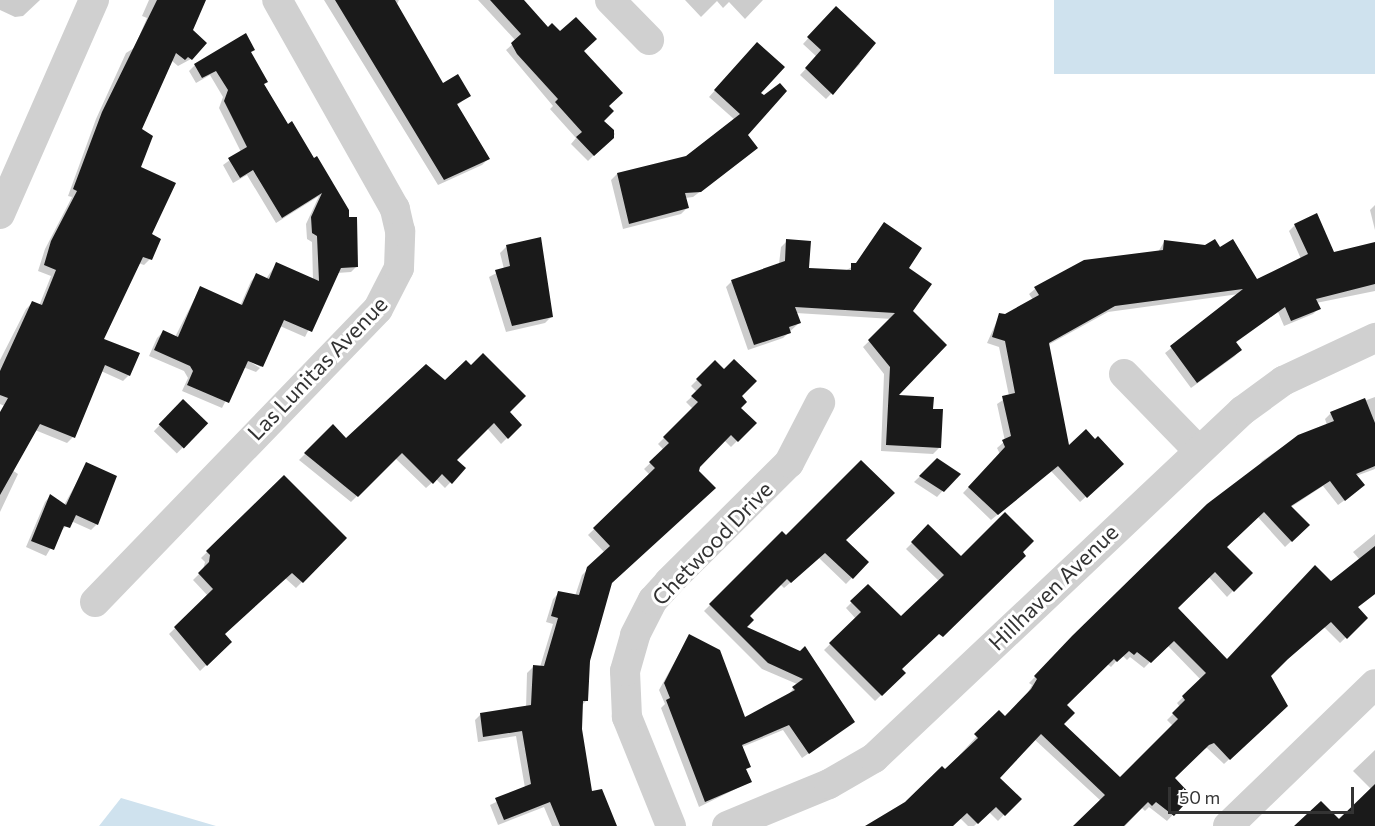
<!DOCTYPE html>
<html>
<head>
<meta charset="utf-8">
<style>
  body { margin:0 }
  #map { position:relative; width:1375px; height:826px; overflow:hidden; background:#fff; font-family:Commissioner,sans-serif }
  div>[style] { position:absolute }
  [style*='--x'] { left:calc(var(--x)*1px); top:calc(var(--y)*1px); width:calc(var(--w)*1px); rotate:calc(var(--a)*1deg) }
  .water>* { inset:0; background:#cfe2ee; transform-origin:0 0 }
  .shadow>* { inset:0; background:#0003; transform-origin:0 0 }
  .building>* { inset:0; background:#1a1a1a; transform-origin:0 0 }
  .minor>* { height:30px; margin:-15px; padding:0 15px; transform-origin:15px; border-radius:15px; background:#d0d0d0 }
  span { translate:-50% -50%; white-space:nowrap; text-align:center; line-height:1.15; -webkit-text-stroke:6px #fff; paint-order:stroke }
  .street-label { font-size:22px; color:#333 }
  .scale { position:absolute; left:1168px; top:787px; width:186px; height:27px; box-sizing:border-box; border:3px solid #333; border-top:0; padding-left:8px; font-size:18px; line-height:21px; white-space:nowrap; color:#333; -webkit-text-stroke:4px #fff; paint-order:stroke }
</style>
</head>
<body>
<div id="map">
  <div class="water">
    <i style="left:1054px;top:0;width:321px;height:74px"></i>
    <i style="clip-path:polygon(121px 798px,216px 826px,99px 826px)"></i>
  </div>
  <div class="shadow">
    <i style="clip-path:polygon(0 0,40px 0,23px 16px,15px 17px,0 10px)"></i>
    <i style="clip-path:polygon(149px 0,204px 0,191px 31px,191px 59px,178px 66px,171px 60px,140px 129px,139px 167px,150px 259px,144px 265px,138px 263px,102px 340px,129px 375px,123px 381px,101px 371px,73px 437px,67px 443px,35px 430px,12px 470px,18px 474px,0 512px,0 416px,14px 410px,0 404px,0 360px,26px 309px,32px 303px,39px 306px,51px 276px,38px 271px,45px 249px,72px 197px,68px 196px,96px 119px,126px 53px,134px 48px,147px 18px,142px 16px)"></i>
    <i style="clip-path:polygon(324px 0,399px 0,396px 6px,443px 86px,469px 96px,456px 106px,488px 159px,482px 165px,438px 185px)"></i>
    <i style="clip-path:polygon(478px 0,522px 0,548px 29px,582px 51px,607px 106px,602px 121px,615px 134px,588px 161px,571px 144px,576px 138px,550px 109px,553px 106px,506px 50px,516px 41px)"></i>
    <i style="clip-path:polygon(685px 0,763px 0,745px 19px,729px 2px,723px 8px,717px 1px,701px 17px)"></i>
    <i style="clip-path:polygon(836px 8px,860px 64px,826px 99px,800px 75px,817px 57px,803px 44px)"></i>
    <i style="clip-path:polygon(751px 50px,759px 93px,746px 135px,750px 154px,693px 197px,685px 198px,687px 208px,681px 214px,623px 229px,611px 180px,617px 174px,686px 158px,735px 120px,709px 97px)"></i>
    <i style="clip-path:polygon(250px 53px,263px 85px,287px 126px,292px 123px,357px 266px,351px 272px,337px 273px,305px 337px,280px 326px,261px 367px,241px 356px,260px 368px,256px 372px,243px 367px,222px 408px,182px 391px,188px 378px,184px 371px,149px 356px,157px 338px,163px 332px,175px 337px,200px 288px,240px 306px,251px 281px,257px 275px,266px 279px,276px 264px,313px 280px,312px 242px,307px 239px,306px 224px,319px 196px,276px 223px,247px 175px,233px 183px,223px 165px,241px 152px,219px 108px,223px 97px,210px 75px,196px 83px,189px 71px,195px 65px)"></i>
    <i style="clip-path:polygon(1375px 205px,1375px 230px,1370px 210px)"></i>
    <i style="clip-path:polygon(884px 224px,906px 268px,911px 311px,895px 396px,932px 410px,939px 448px,933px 454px,881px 451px,884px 374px,863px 347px,892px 319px,796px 313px,799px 323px,783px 338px,748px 350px,726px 287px,732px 281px,779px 264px,781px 247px,787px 241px,807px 269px,845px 271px,855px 265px)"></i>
    <i style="clip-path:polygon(1295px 225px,1333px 254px,1375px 244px,1375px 291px,1316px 303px,1319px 308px,1313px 314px,1284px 326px,1278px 312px,1235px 343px,1240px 350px,1235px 356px,1191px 388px,1165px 353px,1239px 294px,1108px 312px,1048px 345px,1068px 448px,1122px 464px,1080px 502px,1051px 471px,991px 520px,963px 493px,1000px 454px,997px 448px,1005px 441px,997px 404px,1009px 396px,999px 347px,987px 343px,1000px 314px,1005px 316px,1033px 300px,1029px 294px,1035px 289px,1158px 252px,1164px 242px,1219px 249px,1256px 281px,1301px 259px,1289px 231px)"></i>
    <i style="clip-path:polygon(506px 247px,551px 317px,545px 323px,506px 332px,489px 277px,504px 269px,500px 253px)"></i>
    <i style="clip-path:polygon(715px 362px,740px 396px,739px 408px,755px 423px,731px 447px,724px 440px,698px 466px,610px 583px,588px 661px,587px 700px,581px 706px,580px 729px,591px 793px,616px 826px,552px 826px,544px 807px,498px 825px,490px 805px,525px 788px,516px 736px,478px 742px,475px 720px,481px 714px,526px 708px,527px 673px,533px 667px,540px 667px,553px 624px,546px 622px,553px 599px,559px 593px,575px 596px,582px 575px,605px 553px,588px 535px,650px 475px,644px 469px,664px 450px,658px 444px,693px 409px,686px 402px,697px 392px,691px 386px)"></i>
    <i style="clip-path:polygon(445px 382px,508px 412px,520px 425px,501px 444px,487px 428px,455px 460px,464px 468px,445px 488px,436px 479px,426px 488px,395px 458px,351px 502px,299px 460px,333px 426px,346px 440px)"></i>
    <i style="clip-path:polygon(evenodd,1375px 397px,1375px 469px,1356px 476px,1357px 491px,1338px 505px,1323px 486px,1291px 507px,1308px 525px,1285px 547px,1257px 516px,1225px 547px,1250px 573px,1227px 597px,1208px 576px,1176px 608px,1227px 661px,1360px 560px,1353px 552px,1375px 534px,1375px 594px,1357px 608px,1366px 618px,1340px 643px,1324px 627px,1269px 676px,1286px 706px,1224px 764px,1207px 748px,1201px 750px,1173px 778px,1190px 796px,1167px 821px,1149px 807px,1145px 811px,1142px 808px,1125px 826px,1076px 826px,1101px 801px,1034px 739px,998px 778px,1019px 799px,998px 821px,989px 812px,974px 826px,968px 826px,960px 818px,951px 826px,868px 826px,906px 803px,945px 771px,999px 712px,1005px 718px,1026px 696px,1032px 685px,1029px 683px,1139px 572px,1257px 470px,1262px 461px,1299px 436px,1327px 425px,1325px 419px,1331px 413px,1375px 397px,1167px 645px,1201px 680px,1177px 703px,1180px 707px,1167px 720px,1173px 726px,1120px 779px,1062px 724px,1065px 705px,1107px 664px,1111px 667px,1122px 655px,1127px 660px,1130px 657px,1144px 668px,1167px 645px)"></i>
    <i style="left:183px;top:401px;width:32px;height:42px;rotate:44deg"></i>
    <i style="clip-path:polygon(937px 460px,958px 474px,937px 497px,914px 482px)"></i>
    <i style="clip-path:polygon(87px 464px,115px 477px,97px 524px,91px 530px,71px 521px,60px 532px,46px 556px,26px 547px,45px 502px,50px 496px,64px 505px)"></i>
    <i style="clip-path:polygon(284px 477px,345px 538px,296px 588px,285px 578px,223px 635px,230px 642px,200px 671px,169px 634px,208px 596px,193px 580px,203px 570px,205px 562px,201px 558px)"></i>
    <i style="clip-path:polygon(928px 527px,961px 558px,1021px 552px,1018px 562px,900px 669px,904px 673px,875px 701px,824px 650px,856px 619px,846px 608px,868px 586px,901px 619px,940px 582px,906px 549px)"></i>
    <i style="clip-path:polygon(782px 533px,786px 537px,844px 540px,867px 562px,846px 584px,819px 558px,784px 588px,780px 584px,748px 616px,744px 628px,853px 722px,802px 758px,783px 730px,742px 747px,749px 766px,745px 770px,750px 782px,699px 807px,661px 708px,665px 704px,659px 690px,689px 636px,744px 719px,788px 695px,797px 684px,762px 669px,704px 611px)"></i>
    <i style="clip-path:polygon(1375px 750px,1375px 826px,1296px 826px,1337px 820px,1372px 790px,1353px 771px)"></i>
  </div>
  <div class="building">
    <i style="clip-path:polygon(157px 0,206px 0,193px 30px,207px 43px,192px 60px,188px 57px,185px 60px,176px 53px,142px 129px,153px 136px,141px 167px,176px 183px,152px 234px,161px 239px,152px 260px,143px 257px,104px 339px,140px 353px,130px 376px,105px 365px,75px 438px,40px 424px,0 495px,0 412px,8px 398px,0 395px,0 371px,32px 301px,42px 305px,56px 270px,44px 265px,51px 241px,77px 191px,73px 189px,102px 112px)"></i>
    <i style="clip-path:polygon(335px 0,395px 0,443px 83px,458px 74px,471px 96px,457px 104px,490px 159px,444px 180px)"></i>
    <i style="clip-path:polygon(490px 0,524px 0,548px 27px,552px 23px,560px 31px,576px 17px,597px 39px,584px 51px,623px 93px,609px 106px,614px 111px,604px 121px,614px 130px,614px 138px,594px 156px,576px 137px,582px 132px,555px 102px,558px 99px,517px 54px,511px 43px,521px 34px)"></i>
    <i style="clip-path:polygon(836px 6px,876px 43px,833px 95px,805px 68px,821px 50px,807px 37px)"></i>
    <i style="clip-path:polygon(246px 33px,255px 50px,251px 52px,268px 82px,264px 84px,288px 124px,292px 121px,314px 158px,317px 156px,349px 210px,349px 217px,357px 217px,358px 267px,341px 268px,312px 332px,284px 320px,263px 367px,248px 361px,229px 403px,187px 385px,193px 371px,190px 366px,154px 350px,163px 330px,178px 337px,200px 286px,242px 305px,256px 273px,269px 279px,276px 262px,319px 281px,317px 236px,312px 233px,311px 217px,322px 193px,282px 218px,253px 170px,240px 178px,228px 158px,247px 147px,224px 101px,228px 90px,216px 71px,202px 78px,194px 64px)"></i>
    <i style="clip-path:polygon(757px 42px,785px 67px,761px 93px,764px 95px,780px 83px,787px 91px,748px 135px,758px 148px,701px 192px,685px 193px,689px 208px,629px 224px,617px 173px,686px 156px,740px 114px,714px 90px)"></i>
    <i style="clip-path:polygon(1317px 213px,1334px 252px,1375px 242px,1375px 284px,1316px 299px,1321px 309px,1291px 321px,1285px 307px,1236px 342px,1242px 350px,1197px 383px,1170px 346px,1243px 289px,1115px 306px,1049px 343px,1069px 445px,1086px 429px,1095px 439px,1098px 436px,1124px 464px,1087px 498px,1058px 466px,998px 515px,968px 487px,1005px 447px,1002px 440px,1011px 436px,1002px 396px,1015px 393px,1005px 341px,992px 337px,999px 313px,1005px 314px,1039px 295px,1034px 287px,1084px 260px,1163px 250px,1164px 240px,1205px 245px,1215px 239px,1220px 247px,1233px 239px,1257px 279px,1308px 254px,1294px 224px)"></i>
    <i style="clip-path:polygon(884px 222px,922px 248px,909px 268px,932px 284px,913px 311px,947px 345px,899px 395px,934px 397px,933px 409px,943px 409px,941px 448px,886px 445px,890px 367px,868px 340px,895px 313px,795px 307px,801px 323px,789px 327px,791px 333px,754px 345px,731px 280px,785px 261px,786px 239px,811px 241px,809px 268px,851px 270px,851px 263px,856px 263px)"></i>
    <i style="clip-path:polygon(541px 237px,553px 317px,512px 326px,495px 270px,510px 266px,506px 245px)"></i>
    <i style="clip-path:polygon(483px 353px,526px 396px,510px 412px,522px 425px,508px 439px,494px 423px,457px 460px,466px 468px,452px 484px,442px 474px,433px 484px,402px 453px,358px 497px,304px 453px,333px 424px,346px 438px,426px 364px,445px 380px,466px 360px,471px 365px)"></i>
    <i style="clip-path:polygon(734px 359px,757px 381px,742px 396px,747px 402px,741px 408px,757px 423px,738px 442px,731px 435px,700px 467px,699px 471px,716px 488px,612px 583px,590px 661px,588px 701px,583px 701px,582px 729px,592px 791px,602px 789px,617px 826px,560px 826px,550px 802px,504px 820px,495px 798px,531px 784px,522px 731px,483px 737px,480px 713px,531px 705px,533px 665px,544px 666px,558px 618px,551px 616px,558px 591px,579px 595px,587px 567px,610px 546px,593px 528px,655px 468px,649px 462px,669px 443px,663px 437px,698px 402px,691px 396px,702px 385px,696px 379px,715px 360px,724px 369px)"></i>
    <i style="clip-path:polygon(evenodd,1365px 398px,1375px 423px,1375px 466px,1356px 474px,1365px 485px,1345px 501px,1330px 481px,1291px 506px,1310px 525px,1292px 542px,1264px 512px,1227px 547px,1253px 573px,1234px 592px,1215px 572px,1178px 608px,1227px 659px,1315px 565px,1331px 581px,1375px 546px,1375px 594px,1358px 607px,1368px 618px,1347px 639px,1331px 622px,1288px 659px,1271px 676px,1288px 706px,1230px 760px,1214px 743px,1209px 745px,1175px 778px,1192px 796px,1174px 816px,1156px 802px,1152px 806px,1148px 802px,1124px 826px,1073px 826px,1105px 795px,1041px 734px,1000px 778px,1022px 799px,1005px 816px,996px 807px,978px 824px,967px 813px,953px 826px,865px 826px,905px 802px,942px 766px,945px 769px,978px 738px,974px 734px,999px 710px,1005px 716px,1031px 689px,1037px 679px,1034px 676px,1072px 636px,1207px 504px,1298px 435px,1334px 421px,1330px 412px,1365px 398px,1174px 641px,1206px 673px,1182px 696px,1185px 700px,1172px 713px,1178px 719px,1120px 777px,1064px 724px,1075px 713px,1067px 705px,1114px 659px,1117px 662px,1129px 651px,1134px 655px,1137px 652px,1151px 663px,1174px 641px)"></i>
    <i style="left:183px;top:399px;width:35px;height:35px;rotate:44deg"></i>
    <i style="clip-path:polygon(937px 458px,961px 474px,944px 492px,919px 476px)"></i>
    <i style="clip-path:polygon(861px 460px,895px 493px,846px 540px,869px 562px,853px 579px,825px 553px,791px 583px,787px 579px,750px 616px,754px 620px,747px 627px,800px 651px,805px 646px,855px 722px,809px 754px,789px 725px,742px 745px,751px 767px,746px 769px,752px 782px,705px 802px,666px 700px,670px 698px,664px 683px,689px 634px,720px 650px,745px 717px,795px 690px,792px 687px,803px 679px,768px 663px,709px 604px,782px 531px,786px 535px)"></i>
    <i style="clip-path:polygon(86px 462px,117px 476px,98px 525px,76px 515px,70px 528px,64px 526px,54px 550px,31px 541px,50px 494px,66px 505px)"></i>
    <i style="clip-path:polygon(284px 475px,347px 538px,303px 583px,292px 573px,225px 634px,232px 642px,207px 666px,174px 627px,213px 589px,198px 573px,209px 562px,210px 555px,206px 551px)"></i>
    <i style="clip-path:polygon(1005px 512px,1034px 541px,1023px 552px,1026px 556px,943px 637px,939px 634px,902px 669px,906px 673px,882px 696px,829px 643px,861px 612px,850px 601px,868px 584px,901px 616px,944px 575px,911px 542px,928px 524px,961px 556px)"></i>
    <i style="clip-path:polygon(1375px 784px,1375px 826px,1294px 826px,1321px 801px,1339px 819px)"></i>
  </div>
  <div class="minor">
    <i style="--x:610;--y:0;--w:56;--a:45.7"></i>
    <i style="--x:0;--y:214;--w:234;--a:-66.3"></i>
    <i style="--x:1124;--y:374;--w:105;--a:45.8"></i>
    <i style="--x:95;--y:602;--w:407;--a:-46"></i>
    <i style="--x:378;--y:309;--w:46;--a:-62.9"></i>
    <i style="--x:399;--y:268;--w:37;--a:-88"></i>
    <i style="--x:400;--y:231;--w:23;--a:-103"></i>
    <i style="--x:395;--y:209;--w:240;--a:-119.4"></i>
    <i style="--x:671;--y:826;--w:118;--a:-112"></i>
    <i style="--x:627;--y:717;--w:46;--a:-92.5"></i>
    <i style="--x:625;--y:671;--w:37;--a:-74"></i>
    <i style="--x:635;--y:635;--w:39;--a:-63"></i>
    <i style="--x:653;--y:600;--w:24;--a:-48"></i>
    <i style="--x:669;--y:582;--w:169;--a:-44.8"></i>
    <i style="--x:789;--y:463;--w:68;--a:-62.7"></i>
    <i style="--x:727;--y:826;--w:110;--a:-22.4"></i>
    <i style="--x:829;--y:784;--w:52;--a:-30"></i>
    <i style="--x:874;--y:758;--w:506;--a:-43.32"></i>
    <i style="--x:1242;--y:411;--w:51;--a:-36.2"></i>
    <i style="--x:1283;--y:381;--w:102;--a:-25.1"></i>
    <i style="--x:1228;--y:826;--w:204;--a:-44"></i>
  </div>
  <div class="street-label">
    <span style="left:317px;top:368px;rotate:-46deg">Las Lunitas Avenue</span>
    <span style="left:712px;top:543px;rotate:-46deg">Chetwood Drive</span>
    <span style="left:1053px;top:587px;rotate:-44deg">Hillhaven Avenue</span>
  </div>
  <div class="scale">50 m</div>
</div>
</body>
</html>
